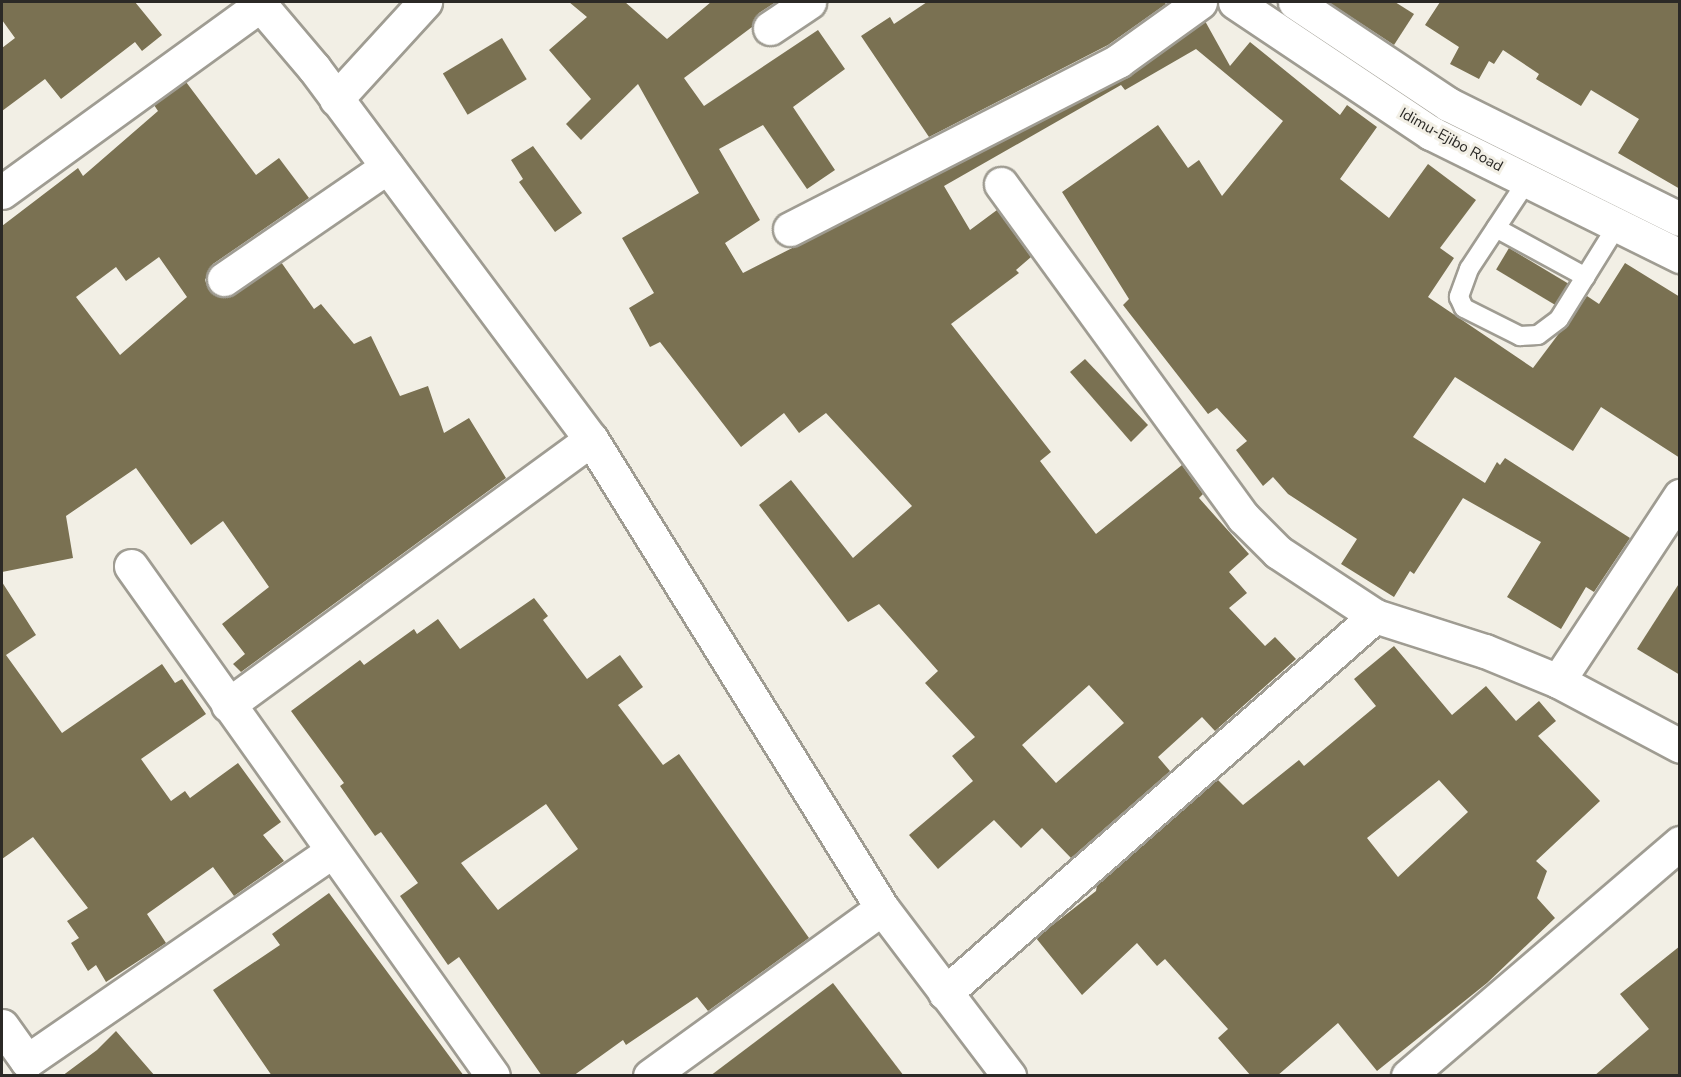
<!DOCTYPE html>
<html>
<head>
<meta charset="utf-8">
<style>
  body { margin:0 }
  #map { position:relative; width:1681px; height:1077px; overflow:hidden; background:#f2efe5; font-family:"Nunito Sans",sans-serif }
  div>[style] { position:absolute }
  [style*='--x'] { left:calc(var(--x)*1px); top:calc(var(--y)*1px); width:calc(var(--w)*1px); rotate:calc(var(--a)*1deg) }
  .building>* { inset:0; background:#7a7152; transform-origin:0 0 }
  .roads { filter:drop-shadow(2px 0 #9f9c92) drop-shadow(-2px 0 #9f9c92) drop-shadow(0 2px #9f9c92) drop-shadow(0 -2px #9f9c92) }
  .service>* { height:18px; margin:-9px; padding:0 9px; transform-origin:9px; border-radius:9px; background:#fff }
  .minor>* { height:33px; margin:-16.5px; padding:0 16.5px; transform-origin:16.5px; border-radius:16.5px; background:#fff }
  .secondary>* { height:33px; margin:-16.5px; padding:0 16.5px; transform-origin:16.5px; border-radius:16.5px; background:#fff }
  span { translate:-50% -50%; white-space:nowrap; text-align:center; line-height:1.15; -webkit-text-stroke:6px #f2efe5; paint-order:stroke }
  .street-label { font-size:15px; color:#2b2926 }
  .frame { position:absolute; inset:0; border:3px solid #2b2926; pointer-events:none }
</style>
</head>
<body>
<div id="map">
  <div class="building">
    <i style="clip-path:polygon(2px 2px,135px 2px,162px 35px,142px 51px,135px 42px,61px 99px,45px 79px,2px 111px,2px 48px,15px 38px,2px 20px)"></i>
    <i style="clip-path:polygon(evenodd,569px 2px,625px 2px,667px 39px,711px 2px,776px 2px,759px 13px,752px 27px,684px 78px,704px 106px,818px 30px,845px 69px,793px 107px,835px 170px,807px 189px,763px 125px,719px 149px,760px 220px,725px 243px,743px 273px,1127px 78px,1205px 21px,1230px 66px,1250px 42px,1340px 115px,1347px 105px,1377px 127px,1340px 179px,1389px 218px,1428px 164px,1476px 200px,1440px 248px,1454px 258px,1428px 297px,1533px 368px,1587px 296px,1599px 304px,1625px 263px,1680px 297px,1680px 458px,1601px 407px,1573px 451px,1455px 377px,1413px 437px,1485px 483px,1497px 462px,1500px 465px,1505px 458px,1630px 538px,1594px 592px,1586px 587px,1561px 629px,1507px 597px,1541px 542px,1463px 498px,1414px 574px,1410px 571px,1394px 597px,1341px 564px,1357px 539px,1288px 494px,1273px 477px,1263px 486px,1236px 450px,1247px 441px,1217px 408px,1208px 414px,1123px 305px,1129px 299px,1062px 192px,1158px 125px,1188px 168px,1199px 160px,1222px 196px,1283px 121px,1196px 49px,1125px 90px,1121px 85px,944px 186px,970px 230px,997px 210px,1031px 257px,1016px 270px,1019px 273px,951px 324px,1051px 452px,1040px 461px,1096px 534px,1182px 465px,1203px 494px,1199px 498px,1249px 554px,1229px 572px,1247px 593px,1229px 608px,1265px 646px,1275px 637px,1296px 659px,1215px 731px,1202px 717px,1158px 757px,1170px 771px,1071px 858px,1042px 828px,1021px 848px,994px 820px,938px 869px,909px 835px,973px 781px,952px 756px,975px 737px,925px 683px,938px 671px,879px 604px,848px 622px,759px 505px,791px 480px,853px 558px,912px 506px,826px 413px,799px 433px,784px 413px,741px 447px,660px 342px,650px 347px,629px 308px,654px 293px,622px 238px,699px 193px,638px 84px,581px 140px,566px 124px,591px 99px,549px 50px,587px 17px,569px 2px,1089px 685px,1124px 723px,1056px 783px,1022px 745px,1089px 685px)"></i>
    <i style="clip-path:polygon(927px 2px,1164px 2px,1166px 4px,1108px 45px,929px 137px,861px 36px,890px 17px,894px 24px)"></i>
    <i style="clip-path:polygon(1328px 2px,1395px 2px,1414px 14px,1394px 45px)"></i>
    <i style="clip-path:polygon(1440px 2px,1680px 2px,1680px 189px,1618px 153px,1639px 119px,1591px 90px,1581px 106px,1536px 79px,1539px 74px,1503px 50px,1494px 64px,1489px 61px,1479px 79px,1450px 64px,1459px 47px,1425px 25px)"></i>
    <i style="left:502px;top:38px;width:48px;height:69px;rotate:59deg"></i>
    <i style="clip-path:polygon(evenodd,186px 82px,256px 175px,279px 158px,309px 198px,213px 264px,205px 280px,209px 290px,225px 298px,234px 295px,281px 262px,314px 309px,321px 304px,354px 344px,371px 336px,400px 396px,428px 386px,444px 433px,469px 418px,506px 478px,241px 672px,233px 664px,245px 654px,222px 624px,269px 587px,223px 521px,191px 545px,136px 468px,66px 516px,73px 558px,2px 572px,2px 226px,78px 168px,83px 176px,158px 111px,154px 105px,186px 82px,159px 257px,187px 297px,120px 355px,76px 297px,116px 267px,126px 281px,159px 257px)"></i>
    <i style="clip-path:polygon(533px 146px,582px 213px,555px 232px,519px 182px,523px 179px,511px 160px)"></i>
    <i style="left:1509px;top:248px;width:69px;height:25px;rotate:31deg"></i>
    <i style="clip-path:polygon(1085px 359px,1148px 425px,1131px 442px,1070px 372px)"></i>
    <i style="clip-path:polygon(2px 582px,36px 635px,6px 655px,62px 733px,162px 664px,175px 683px,182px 679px,206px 714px,141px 759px,171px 801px,185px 791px,190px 798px,238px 763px,281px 822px,263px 835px,284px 861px,234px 896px,213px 867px,147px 914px,166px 943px,106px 982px,96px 965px,88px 971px,71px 943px,79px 938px,67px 921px,88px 908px,33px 837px,2px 859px)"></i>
    <i style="clip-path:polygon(1680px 582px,1680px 675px,1637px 649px)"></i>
    <i style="clip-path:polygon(evenodd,534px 598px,548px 616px,543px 620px,587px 679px,620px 655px,643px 687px,618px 705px,663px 765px,679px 754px,809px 938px,708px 1011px,697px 997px,626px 1045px,623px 1040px,573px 1076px,542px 1076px,459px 957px,448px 965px,400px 896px,418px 883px,381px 832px,375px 836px,340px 786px,344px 783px,291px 711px,360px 660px,364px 665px,414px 629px,417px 634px,438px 619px,460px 649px,534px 598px,546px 804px,578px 849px,498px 910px,461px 863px,546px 804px)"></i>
    <i style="clip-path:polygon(evenodd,1394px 646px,1452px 715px,1486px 686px,1516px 721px,1539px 701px,1556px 721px,1538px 736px,1600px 801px,1536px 861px,1547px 871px,1537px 898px,1555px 918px,1487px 983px,1377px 1071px,1338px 1023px,1277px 1076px,1251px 1076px,1218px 1038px,1228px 1029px,1165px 959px,1157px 966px,1137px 943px,1082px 995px,1036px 938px,1096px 891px,1097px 885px,1217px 779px,1243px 805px,1299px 760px,1304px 766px,1376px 706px,1354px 679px,1394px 646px,1439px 780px,1468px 812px,1398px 877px,1367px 838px,1439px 780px)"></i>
    <i style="clip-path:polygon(329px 893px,464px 1076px,272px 1076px,213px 990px,280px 945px,272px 934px)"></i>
    <i style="clip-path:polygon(1680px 946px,1680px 1076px,1594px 1076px,1649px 1029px,1620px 994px)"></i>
    <i style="clip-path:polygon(833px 983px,904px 1076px,710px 1076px)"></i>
    <i style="clip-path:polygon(116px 1031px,155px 1076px,62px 1076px,97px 1050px)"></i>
  </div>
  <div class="roads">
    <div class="service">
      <i style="--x:1527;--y:181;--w:105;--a:123.4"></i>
      <i style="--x:1469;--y:269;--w:30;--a:110"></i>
      <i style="--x:1459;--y:297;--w:12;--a:66"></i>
      <i style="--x:1464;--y:308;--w:63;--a:26.6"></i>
      <i style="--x:1520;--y:336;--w:18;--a:-3"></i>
      <i style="--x:1538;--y:335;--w:26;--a:-37"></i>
      <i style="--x:1559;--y:319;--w:110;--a:-58.1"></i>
      <i style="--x:1496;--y:228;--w:102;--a:28.6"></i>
    </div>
    <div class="minor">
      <i style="--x:258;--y:2;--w:87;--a:49.7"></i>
      <i style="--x:314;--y:68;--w:463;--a:53.3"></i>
      <i style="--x:591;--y:439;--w:552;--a:58.18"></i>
      <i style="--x:882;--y:908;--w:211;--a:52.9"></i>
      <i style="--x:770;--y:28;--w:47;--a:-33.7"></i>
      <i style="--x:336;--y:99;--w:132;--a:-47.5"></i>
      <i style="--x:1001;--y:184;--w:412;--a:54"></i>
      <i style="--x:1243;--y:517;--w:49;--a:45"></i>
      <i style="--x:1278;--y:552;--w:116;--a:33.4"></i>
      <i style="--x:1375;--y:616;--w:115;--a:17.7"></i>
      <i style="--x:1485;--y:651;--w:79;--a:22.3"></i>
      <i style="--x:1558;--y:681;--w:138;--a:28"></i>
      <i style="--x:2;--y:192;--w:319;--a:-35.9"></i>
      <i style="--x:790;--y:229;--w:369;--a:-27.1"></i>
      <i style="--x:1118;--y:61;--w:101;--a:-35.7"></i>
      <i style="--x:224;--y:279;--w:198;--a:-34.5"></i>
      <i style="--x:131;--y:566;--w:625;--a:54.63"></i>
      <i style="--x:1558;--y:681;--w:222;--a:-56.6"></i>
      <i style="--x:228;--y:705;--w:450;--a:-36.2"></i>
      <i style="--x:945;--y:993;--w:572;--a:-41.24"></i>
      <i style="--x:2;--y:1026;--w:43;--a:54.5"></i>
      <i style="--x:27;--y:1061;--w:370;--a:-34.5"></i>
      <i style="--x:650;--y:1076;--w:286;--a:-35.9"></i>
      <i style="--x:1408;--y:1076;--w:358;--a:-40.6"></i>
    </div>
    <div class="secondary">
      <i style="--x:1235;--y:2;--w:236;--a:33.8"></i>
      <i style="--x:1431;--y:133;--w:278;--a:26.3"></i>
      <i style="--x:1295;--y:2;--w:184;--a:33.7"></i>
      <i style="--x:1448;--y:104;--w:259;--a:26.4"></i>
    </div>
  </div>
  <div class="street-label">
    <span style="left:1451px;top:140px;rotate:29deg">Idimu-Ejibo Road</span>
  </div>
  <div class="frame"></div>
</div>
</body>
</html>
